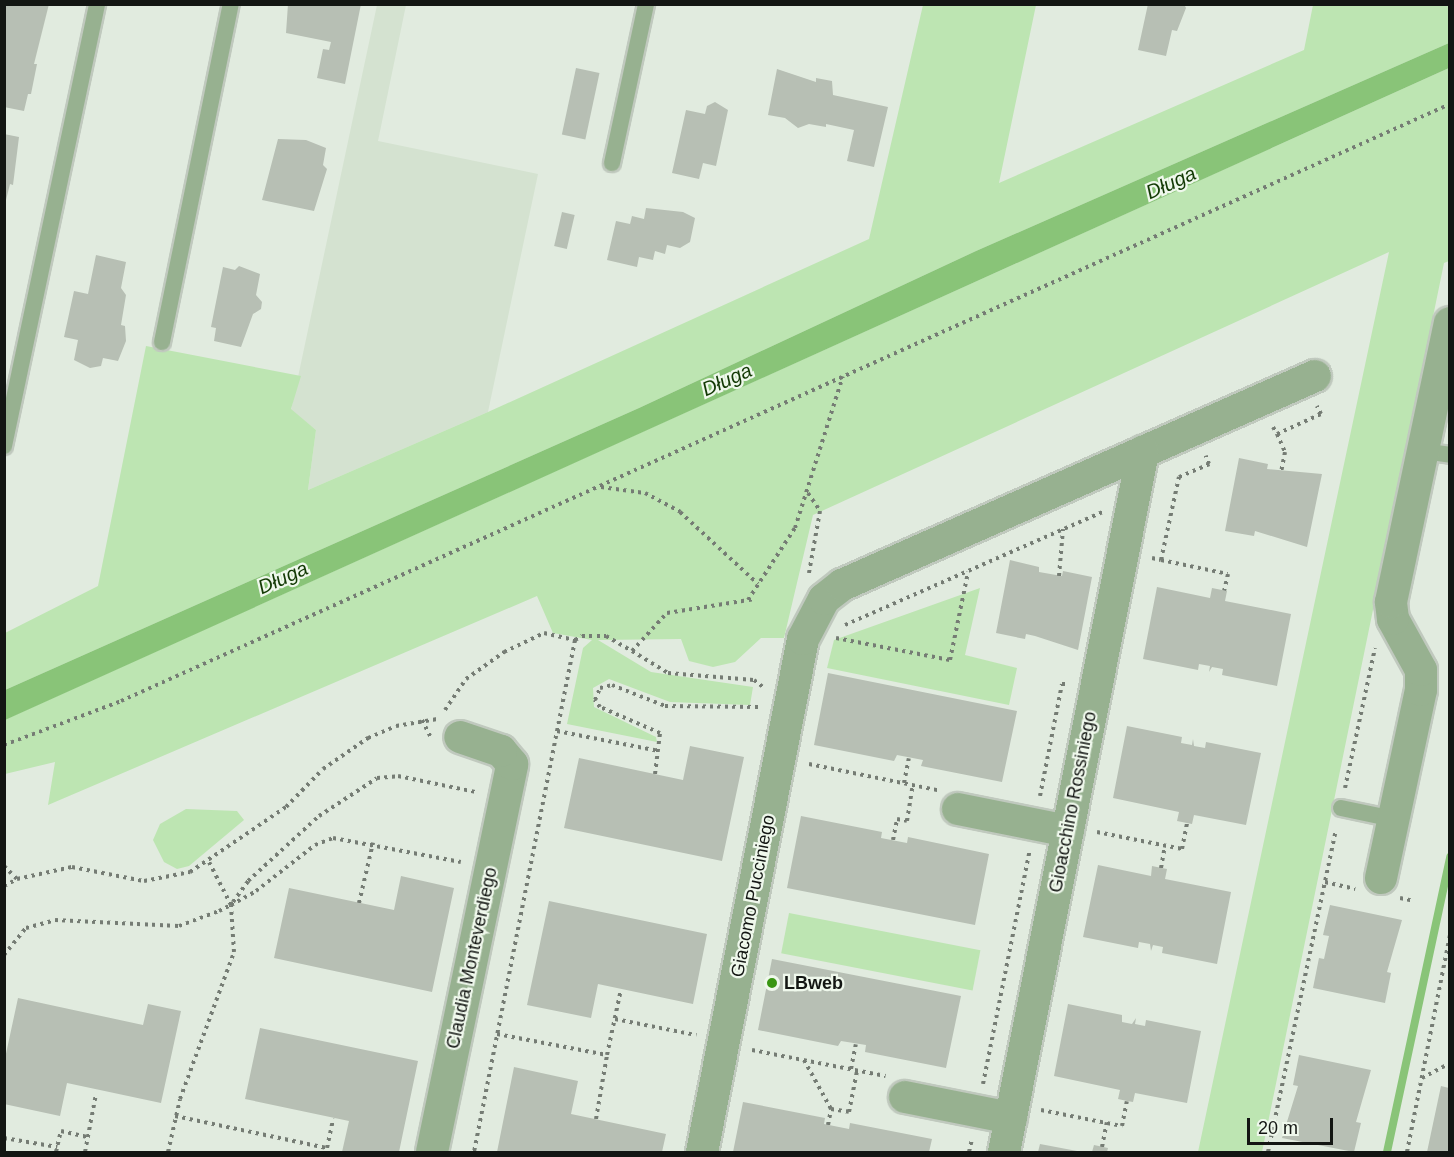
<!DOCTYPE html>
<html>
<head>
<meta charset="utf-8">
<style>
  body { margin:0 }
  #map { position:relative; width:1454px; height:1157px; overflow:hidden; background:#e1ebdf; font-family:Arial,sans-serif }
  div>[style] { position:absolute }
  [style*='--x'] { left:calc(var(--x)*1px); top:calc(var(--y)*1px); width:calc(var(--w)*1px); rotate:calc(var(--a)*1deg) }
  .built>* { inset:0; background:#d4e2d0 }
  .green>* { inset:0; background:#bde5b2; transform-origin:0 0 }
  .water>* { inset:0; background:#89c478 }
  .stream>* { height:8px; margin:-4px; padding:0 4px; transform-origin:4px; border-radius:4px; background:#89c478 }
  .building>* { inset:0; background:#b7bfb4; transform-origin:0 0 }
  .path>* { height:4px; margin-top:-2px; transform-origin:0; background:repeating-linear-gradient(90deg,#757c74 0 3px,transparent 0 7.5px) }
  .roads { filter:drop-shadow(2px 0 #c0c9be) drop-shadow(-2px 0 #c0c9be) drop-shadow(0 2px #c0c9be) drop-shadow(0 -2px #c0c9be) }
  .lane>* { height:16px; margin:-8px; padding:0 8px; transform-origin:8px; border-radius:8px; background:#97b190 }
  .street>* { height:32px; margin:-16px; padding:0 16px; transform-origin:16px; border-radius:16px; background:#97b190 }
  .dots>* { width:16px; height:16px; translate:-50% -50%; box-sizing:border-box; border:3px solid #eff8ec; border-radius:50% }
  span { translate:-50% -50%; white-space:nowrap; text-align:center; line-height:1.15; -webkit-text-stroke:4.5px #eff8ec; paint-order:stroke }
  .street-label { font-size:18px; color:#131613 }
  .poi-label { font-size:18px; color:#131613; font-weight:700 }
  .left { translate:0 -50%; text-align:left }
  .water-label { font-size:20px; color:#133a05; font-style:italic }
  .frame { position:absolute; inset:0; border:6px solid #131613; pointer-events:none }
  .scale { position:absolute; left:1247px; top:1118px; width:86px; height:27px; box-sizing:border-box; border:3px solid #131613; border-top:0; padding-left:8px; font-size:18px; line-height:21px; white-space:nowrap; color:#131613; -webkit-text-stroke:4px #eff8ec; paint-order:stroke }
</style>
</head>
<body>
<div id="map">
  <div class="built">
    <i style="clip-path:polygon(377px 5px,406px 5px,378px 141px,538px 174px,488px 412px,308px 490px,316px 430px,291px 410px)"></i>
  </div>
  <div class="green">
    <i style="clip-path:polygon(923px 5px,1036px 5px,999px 183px,1304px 50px,1313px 5px,1449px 5px,1449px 43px,976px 251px,639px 408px,5px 690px,5px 633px,98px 586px,146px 346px,301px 376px,291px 409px,316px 430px,308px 490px,488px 412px,869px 239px)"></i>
    <i style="clip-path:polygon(1449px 68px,1449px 261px,1444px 263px,1262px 1152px,1198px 1152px,1389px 252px,813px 515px,784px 638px,761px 638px,735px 662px,713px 667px,689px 661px,681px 639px,598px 640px,651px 672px,753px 687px,750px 705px,670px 702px,609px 679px,593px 688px,594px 707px,656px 737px,657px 742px,567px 724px,583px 648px,592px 640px,553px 633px,537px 596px,48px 805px,55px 762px,5px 774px,4px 720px)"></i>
    <i style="clip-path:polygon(980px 588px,965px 655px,1017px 668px,1009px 705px,827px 668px,834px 640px)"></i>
    <i style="clip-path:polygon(186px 809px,237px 811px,244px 820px,189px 866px,177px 869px,164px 862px,153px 840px,160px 824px)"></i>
    <i style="left:789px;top:913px;width:195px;height:41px;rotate:11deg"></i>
  </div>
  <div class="water">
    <i style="clip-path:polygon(1449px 43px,1449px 68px,5px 720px,5px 690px,639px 408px,976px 251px)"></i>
  </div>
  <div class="stream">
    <i style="--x:1387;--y:1152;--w:302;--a:-77.9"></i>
  </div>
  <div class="building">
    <i style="clip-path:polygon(4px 4px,49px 4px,34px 64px,37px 64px,31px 94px,28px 94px,24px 111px,4px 107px)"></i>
    <i style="clip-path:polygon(288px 4px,361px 4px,345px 84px,317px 78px,323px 49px,329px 50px,331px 42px,286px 33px)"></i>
    <i style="clip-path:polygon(1148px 4px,1184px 4px,1186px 8px,1177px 31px,1172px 30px,1166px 56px,1138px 50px)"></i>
    <i style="left:576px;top:68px;width:24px;height:68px;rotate:12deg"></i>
    <i style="clip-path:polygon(777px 69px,816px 82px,816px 78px,832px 81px,833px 95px,888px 107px,874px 167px,847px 161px,854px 130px,826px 124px,826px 127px,809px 124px,798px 128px,785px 118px,768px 115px)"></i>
    <i style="clip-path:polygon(715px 102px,728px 110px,716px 166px,703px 163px,699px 179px,672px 173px,686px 110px,705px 114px,707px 106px)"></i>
    <i style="clip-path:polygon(4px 134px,19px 137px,13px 185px,10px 184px,5px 204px)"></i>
    <i style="clip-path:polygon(278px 139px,306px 140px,326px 148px,323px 165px,327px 169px,314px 211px,262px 200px)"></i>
    <i style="clip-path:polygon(646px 208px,683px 212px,695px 218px,690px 242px,680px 248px,667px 245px,665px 254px,655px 251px,653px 260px,639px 257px,637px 267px,607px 260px,616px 221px,630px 224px,632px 216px,644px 219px)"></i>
    <i style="left:562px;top:212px;width:13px;height:35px;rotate:13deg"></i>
    <i style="clip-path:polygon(96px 255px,126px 262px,121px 288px,126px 295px,121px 325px,125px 326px,126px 341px,118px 361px,103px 358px,101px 366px,90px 368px,74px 360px,78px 340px,64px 337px,74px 291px,88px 294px)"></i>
    <i style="clip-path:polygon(239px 266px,260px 274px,256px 295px,262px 302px,261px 309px,253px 314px,241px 347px,214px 341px,216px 328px,211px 327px,223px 267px,235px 270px)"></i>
    <i style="clip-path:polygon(1239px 458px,1268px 464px,1267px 469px,1322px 474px,1307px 547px,1255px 531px,1254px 536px,1225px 531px)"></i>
    <i style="clip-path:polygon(1010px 560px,1039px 567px,1039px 572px,1062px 576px,1063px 571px,1092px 577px,1078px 650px,1035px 636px,1026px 634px,1025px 639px,996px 633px)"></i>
    <i style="clip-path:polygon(1157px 587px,1210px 598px,1212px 588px,1227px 591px,1225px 601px,1291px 614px,1277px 686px,1222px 675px,1223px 669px,1212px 667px,1209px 672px,1210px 666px,1199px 664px,1198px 670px,1143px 659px)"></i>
    <i style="clip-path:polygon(828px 673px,1017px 711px,1002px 782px,921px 766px,923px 760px,897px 755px,894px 761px,814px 745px)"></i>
    <i style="clip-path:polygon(1127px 726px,1182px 737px,1181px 743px,1192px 745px,1193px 739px,1194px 746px,1205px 748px,1206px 742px,1261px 753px,1246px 825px,1194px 815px,1192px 824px,1177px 821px,1179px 812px,1113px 798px)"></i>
    <i style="clip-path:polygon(690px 746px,744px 757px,722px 861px,564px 828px,579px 758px,683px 780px)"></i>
    <i style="clip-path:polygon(801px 816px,882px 832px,881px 838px,907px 843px,908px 837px,989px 854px,975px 925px,787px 888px)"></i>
    <i style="clip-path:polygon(1098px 865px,1151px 876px,1152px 866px,1167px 869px,1165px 879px,1231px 892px,1217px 964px,1162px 953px,1163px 947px,1153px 945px,1151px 951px,1150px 944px,1139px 942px,1138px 948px,1083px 937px)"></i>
    <i style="clip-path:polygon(401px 876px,454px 888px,432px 992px,274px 958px,289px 888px,394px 910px)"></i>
    <i style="clip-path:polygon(549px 901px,707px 934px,693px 1004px,598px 984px,591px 1018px,527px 1005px)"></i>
    <i style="clip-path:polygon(1330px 905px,1402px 920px,1387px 972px,1391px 973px,1385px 1003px,1313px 988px,1319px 958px,1324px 959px,1329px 936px,1323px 935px)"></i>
    <i style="clip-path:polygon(772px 959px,961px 996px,946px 1068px,865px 1052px,866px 1045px,841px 1041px,838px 1046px,758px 1030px)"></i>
    <i style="clip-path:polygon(18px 998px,143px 1025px,148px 1004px,181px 1011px,161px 1103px,67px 1083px,60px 1116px,4px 1104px,4px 1063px)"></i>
    <i style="clip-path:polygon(1068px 1004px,1122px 1015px,1122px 1022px,1132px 1024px,1136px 1018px,1135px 1024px,1145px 1026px,1146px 1020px,1201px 1031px,1187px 1103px,1135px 1093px,1133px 1102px,1127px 1101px,1118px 1099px,1120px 1090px,1054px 1076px)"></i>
    <i style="clip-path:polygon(260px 1028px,418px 1061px,399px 1152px,342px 1152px,349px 1121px,245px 1099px)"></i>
    <i style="clip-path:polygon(1299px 1055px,1371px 1070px,1356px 1122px,1361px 1123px,1354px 1152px,1282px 1138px,1298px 1086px,1293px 1085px)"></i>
    <i style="clip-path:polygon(514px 1067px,578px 1081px,571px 1114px,666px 1134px,662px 1152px,497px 1152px)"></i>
    <i style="clip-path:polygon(1441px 1086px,1449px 1088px,1449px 1152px,1427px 1152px)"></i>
    <i style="clip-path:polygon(743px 1102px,825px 1118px,824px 1124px,849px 1129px,850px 1123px,932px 1139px,929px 1152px,733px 1152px)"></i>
    <i style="clip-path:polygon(1040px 1144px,1077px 1151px,1076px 1152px,1038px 1152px)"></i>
    <i style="clip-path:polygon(1094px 1145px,1108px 1148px,1107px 1152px,1092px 1152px)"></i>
  </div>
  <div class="path">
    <i style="--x:1273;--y:427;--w:8;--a:60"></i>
    <i style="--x:1277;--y:434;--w:48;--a:-24.4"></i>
    <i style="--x:1321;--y:414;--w:9;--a:-117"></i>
    <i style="--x:1277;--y:434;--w:20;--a:66"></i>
    <i style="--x:1285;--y:452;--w:20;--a:101"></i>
    <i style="--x:601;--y:487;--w:44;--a:7.8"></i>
    <i style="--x:645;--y:493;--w:40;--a:28"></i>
    <i style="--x:680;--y:512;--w:106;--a:42.7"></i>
    <i style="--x:808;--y:493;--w:22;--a:56"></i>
    <i style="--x:820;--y:511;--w:63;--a:100.1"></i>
    <i style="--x:1152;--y:558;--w:9;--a:13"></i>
    <i style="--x:1161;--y:560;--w:85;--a:-77.8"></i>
    <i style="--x:1179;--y:477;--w:33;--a:-23"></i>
    <i style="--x:1209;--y:464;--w:9;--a:-111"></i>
    <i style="--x:1161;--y:560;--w:68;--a:11.8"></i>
    <i style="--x:1228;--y:574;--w:17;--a:103"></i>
    <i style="--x:1059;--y:576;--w:47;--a:-85.1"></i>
    <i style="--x:748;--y:600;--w:86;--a:-56.9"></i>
    <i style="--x:795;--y:528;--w:159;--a:-72.5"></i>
    <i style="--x:845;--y:625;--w:281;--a:-23.7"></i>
    <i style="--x:836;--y:638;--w:116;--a:10.9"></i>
    <i style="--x:950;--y:660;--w:90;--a:-78.4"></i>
    <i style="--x:575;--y:640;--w:8;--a:-30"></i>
    <i style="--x:582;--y:636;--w:24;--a:0"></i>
    <i style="--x:606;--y:636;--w:30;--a:30"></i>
    <i style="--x:632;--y:651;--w:52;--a:-47.4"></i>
    <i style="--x:667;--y:613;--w:89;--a:-9"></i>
    <i style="--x:632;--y:651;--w:42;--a:31.4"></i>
    <i style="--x:668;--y:673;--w:86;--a:4.7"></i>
    <i style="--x:754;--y:680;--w:11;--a:38"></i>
    <i style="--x:445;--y:710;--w:37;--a:-56"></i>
    <i style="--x:466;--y:679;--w:47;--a:-35.4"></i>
    <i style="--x:504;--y:652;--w:44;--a:-25.4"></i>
    <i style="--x:544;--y:633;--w:32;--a:13"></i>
    <i style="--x:575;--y:640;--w:522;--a:101.16"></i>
    <i style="--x:422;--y:720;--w:18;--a:63"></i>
    <i style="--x:557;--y:731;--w:104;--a:11.1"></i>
    <i style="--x:4;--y:745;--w:125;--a:-20.6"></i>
    <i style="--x:121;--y:701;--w:1457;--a:-24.19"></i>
    <i style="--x:809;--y:764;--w:131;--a:11.5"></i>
    <i style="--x:655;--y:774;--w:41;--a:-83"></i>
    <i style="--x:660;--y:733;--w:65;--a:-156.6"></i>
    <i style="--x:600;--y:707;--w:9;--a:-126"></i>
    <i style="--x:595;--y:700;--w:13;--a:-67"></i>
    <i style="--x:600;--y:688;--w:12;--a:-14"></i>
    <i style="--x:612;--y:685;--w:57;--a:21.6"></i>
    <i style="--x:665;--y:706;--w:93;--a:0.6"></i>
    <i style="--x:904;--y:783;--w:25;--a:-79"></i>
    <i style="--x:1345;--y:788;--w:143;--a:-77.9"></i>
    <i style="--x:1040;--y:796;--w:114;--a:-78.9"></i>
    <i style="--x:1062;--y:684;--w:4;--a:0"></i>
    <i style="--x:1097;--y:832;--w:87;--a:11.3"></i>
    <i style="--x:1182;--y:849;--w:26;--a:-79"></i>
    <i style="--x:893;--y:840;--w:21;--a:-79"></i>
    <i style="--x:897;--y:819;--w:10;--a:11"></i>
    <i style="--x:907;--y:821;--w:36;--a:-81"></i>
    <i style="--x:4;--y:866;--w:18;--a:45"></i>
    <i style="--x:1161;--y:868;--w:22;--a:-80"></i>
    <i style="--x:1325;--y:882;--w:31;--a:13"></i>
    <i style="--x:4;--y:886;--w:15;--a:-28"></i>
    <i style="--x:17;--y:879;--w:56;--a:-12.3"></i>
    <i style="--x:72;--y:867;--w:73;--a:11"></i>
    <i style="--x:144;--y:881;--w:47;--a:-11.1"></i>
    <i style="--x:190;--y:872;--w:116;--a:-34.1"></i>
    <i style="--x:286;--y:807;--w:53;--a:-45.8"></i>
    <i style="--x:323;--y:769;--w:55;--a:-34.6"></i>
    <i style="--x:368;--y:738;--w:30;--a:-23"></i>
    <i style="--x:396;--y:726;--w:42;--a:-9.7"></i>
    <i style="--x:1400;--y:898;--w:14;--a:12"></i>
    <i style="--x:233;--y:902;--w:26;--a:-54"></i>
    <i style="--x:248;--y:881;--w:96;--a:-42.5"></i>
    <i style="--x:319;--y:816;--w:69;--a:-33.2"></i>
    <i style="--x:377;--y:778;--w:21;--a:-5"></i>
    <i style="--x:398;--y:776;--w:80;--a:11.6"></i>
    <i style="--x:359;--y:903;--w:62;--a:-76.9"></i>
    <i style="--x:4;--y:955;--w:35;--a:-51"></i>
    <i style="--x:26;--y:928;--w:30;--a:-15"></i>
    <i style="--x:55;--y:920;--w:124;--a:2.8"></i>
    <i style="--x:179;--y:926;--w:43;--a:-20.6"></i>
    <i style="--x:219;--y:911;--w:13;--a:-27"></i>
    <i style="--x:231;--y:905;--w:48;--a:-117.1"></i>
    <i style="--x:615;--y:1019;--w:83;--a:11.2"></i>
    <i style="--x:497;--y:1034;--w:112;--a:10.8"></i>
    <i style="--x:607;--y:1055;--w:67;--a:-78"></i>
    <i style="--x:752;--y:1050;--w:136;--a:11"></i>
    <i style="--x:804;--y:1060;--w:56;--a:61.1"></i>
    <i style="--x:851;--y:1069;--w:25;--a:-79"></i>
    <i style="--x:1422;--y:1078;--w:32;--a:-28"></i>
    <i style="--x:983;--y:1084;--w:236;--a:-78.7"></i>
    <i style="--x:1041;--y:1110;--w:83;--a:11.2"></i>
    <i style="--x:1122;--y:1126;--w:25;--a:-79"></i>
    <i style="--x:175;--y:1116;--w:155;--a:11.9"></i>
    <i style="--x:327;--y:1148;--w:30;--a:-78"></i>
    <i style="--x:596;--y:1119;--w:65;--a:-80.2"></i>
    <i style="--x:828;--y:1125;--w:16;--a:-79"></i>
    <i style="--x:831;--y:1109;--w:18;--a:9"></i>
    <i style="--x:849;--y:1112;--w:42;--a:-79"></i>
    <i style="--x:4;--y:1138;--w:54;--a:9.6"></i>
    <i style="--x:1102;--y:1147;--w:25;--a:-79"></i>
    <i style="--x:56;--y:1152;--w:22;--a:-77"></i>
    <i style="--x:61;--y:1131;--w:28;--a:13"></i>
    <i style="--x:85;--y:1152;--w:59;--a:-79.3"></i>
    <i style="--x:168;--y:1152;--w:54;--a:-77.2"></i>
    <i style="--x:180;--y:1099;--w:157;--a:-69.8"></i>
    <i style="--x:234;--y:952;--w:47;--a:-93.7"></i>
    <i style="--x:231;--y:905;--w:29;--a:-29"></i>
    <i style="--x:256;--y:891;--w:75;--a:-37.9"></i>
    <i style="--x:315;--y:845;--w:19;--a:-21"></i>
    <i style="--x:333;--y:838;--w:130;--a:10.6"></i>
    <i style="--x:969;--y:1152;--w:13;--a:-77"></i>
    <i style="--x:1268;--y:1152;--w:329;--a:-78.1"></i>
    <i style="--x:1407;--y:1152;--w:222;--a:-78.8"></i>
  </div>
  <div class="roads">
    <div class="lane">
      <i style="--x:612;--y:163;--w:163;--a:-77.9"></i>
      <i style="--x:162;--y:342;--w:345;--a:-78.5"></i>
      <i style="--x:4;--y:446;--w:452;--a:-78.1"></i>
      <i style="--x:1423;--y:451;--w:27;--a:8"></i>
      <i style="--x:1341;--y:808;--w:53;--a:11.9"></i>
    </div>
    <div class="street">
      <i style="--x:958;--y:809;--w:112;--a:11.3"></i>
      <i style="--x:1381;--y:878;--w:192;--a:-78"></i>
      <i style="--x:1421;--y:690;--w:20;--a:-90"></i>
      <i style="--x:1421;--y:670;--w:58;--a:-118.8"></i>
      <i style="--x:1393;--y:619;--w:17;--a:-97"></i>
      <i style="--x:1391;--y:602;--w:285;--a:-78.1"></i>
      <i style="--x:905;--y:1097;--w:108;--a:11.2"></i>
      <i style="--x:432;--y:1152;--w:396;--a:-78.3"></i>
      <i style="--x:512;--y:764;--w:17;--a:-130"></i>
      <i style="--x:501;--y:751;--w:43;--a:-161.1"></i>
      <i style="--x:702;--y:1152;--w:523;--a:-78.86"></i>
      <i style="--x:803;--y:639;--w:45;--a:-62.3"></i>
      <i style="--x:824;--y:599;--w:23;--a:-38"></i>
      <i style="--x:842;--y:585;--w:517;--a:-23.84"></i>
      <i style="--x:1004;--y:1152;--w:714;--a:-78.77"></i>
    </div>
  </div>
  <div class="dots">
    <i style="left:772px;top:983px;background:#399612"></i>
  </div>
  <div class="street-label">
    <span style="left:1073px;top:802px;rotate:-79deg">Gioacchino Rossiniego</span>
    <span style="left:753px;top:896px;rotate:-79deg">Giacomo Pucciniego</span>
    <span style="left:472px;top:958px;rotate:-78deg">Claudia Monteverdiego</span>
  </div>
  <div class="poi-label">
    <span class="left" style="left:784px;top:983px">LBweb</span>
  </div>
  <div class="water-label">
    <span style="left:1171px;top:183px;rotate:-24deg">Długa</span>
    <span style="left:727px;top:380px;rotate:-24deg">Długa</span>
    <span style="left:283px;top:578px;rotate:-24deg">Długa</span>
  </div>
  <div class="frame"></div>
  <div class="scale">20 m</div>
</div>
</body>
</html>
